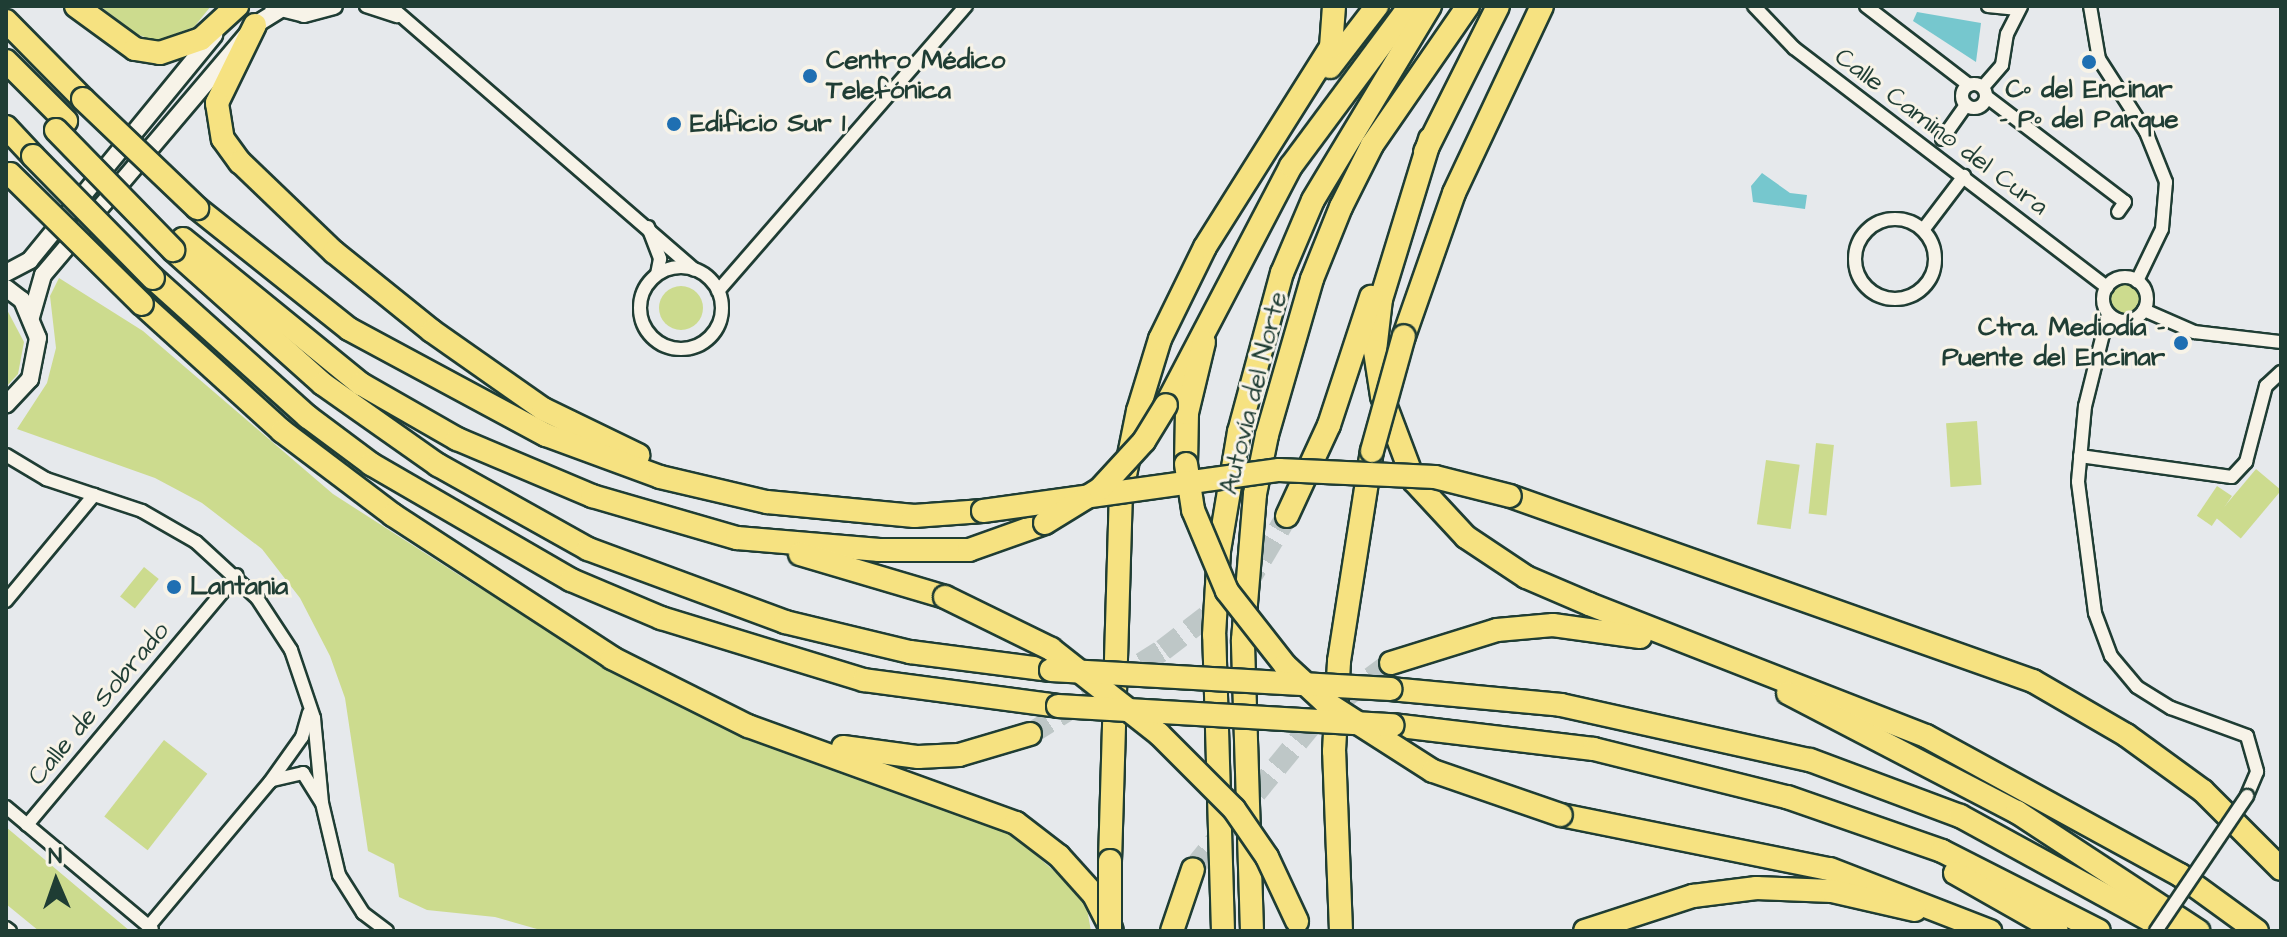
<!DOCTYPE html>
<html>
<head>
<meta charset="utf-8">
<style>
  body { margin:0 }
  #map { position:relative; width:2287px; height:937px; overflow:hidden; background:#e6e9ec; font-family:"Architects Daughter",sans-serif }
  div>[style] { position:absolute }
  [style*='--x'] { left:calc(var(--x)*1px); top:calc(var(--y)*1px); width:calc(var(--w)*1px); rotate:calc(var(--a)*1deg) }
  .green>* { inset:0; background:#ccdb8e; transform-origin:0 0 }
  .round { border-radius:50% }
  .water>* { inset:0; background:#76c7ce }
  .motorway-tunnel>* { height:22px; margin-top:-11px; transform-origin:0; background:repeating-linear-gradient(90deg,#bec7c7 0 22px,transparent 0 33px) }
  .roads { filter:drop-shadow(2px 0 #1f3d34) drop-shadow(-2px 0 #1f3d34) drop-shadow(0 2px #1f3d34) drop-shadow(0 -2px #1f3d34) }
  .minor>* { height:12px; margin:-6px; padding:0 6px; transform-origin:6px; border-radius:6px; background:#f7f3e8 }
  .minor>.ring { margin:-6px; padding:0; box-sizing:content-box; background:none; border:12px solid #f7f3e8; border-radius:50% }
  .tertiary>* { height:16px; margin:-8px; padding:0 8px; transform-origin:8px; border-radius:8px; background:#f7f3e8 }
  .motorway>* { height:22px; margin:-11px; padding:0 11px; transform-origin:11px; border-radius:11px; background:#f6e281 }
  .bridges { filter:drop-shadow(2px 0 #1f3d34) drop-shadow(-2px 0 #1f3d34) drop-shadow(0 2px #1f3d34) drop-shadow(0 -2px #1f3d34) }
  .minor-bridge>* { height:12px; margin:-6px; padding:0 6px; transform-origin:6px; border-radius:6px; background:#f7f3e8 }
  .motorway-bridge>* { height:22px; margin:-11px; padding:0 11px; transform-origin:11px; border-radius:11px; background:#f6e281 }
  .dots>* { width:22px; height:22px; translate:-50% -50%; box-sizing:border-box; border:4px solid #f7f3e8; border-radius:50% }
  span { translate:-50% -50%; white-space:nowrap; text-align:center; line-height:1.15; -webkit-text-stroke:6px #f7f3e8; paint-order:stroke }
  .poi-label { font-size:26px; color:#1f3d34; font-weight:700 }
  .left { translate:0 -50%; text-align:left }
  .right { translate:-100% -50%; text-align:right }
  .street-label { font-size:26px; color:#1f3d34 }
  .frame { position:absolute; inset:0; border:8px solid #1f3d34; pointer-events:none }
  .north { position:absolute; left:16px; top:841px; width:80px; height:80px; -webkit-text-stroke:6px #f7f3e8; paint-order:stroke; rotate:358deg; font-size:22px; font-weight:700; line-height:32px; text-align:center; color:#1f3d34 }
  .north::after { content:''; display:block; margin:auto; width:28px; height:36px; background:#1f3d34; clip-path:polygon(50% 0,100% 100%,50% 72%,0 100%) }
</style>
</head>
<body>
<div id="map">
  <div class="green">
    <i style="clip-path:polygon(100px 6px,211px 6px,194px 27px,156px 41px,136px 34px)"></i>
    <i style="clip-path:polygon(59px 278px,143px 331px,333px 494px,473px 584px,662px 692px,798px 756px,963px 811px,1014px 836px,1085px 898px,1091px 931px,544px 931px,495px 917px,427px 910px,399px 897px,394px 864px,368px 851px,345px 698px,330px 656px,300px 598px,262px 549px,202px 503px,155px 478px,17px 429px,47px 383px,56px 348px,50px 296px)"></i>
    <i class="round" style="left:2108px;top:284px;width:32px;height:32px"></i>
    <i class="round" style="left:659px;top:286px;width:44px;height:44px"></i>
    <i style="clip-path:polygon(6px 308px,24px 342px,18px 374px,6px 387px)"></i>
    <i style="left:1977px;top:421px;width:64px;height:31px;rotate:86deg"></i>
    <i style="left:1816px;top:443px;width:18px;height:71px;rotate:6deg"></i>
    <i style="left:1766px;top:460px;width:34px;height:65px;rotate:8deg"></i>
    <i style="left:2256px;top:469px;width:33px;height:63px;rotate:40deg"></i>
    <i style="left:2217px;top:486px;width:18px;height:36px;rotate:34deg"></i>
    <i style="left:144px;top:567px;width:19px;height:38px;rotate:39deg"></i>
    <i style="left:164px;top:740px;width:55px;height:97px;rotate:38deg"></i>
    <i style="clip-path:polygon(6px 827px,76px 886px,130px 931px,39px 931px,6px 904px)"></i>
  </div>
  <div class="water">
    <i style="clip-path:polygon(1917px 12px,1981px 23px,1976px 62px,1913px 21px)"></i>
    <i style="clip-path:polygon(1762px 173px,1790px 193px,1807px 195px,1805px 209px,1753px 202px,1751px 186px)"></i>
  </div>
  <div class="motorway-tunnel">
    <i style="--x:1030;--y:734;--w:157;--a:-32.3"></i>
    <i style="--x:1163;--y:650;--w:103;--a:-37.5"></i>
    <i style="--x:1245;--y:587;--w:82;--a:-59.4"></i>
    <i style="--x:1193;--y:869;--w:197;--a:-50.6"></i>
    <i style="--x:1318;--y:717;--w:91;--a:-36.5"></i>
  </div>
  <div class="roads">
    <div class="minor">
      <i style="--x:366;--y:6;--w:33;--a:18"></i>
      <i style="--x:390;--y:6;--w:403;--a:40.9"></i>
      <i style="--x:1754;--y:6;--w:58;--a:46.4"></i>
      <i style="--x:1794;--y:48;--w:394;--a:37.4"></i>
      <i style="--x:1866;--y:6;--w:130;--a:37.5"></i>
      <i style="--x:1988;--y:6;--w:30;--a:6"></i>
      <i style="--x:2090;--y:6;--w:54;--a:80.4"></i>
      <i style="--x:2099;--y:59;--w:87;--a:57.2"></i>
      <i style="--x:2146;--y:132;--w:54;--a:68.2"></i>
      <i style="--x:2166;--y:182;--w:47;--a:94.9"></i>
      <i style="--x:2162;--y:229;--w:58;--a:115.7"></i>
      <i class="ring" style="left:1962px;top:84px;width:12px;height:12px"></i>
      <i style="--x:1983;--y:87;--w:29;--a:-49"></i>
      <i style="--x:2002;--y:65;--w:31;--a:-81"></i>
      <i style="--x:2007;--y:34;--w:31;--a:-63"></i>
      <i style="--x:1987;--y:97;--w:173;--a:37.3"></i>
      <i style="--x:2125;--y:202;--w:12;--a:125"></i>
      <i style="--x:1942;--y:139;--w:42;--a:-54.8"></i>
      <i class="ring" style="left:1855px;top:219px;width:68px;height:68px"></i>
      <i style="--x:648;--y:227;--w:34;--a:69"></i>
      <i style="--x:660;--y:259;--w:15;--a:101"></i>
      <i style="--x:1923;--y:230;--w:68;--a:-52.8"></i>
      <i class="ring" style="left:640px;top:267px;width:70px;height:70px"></i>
      <i class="ring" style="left:2103px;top:277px;width:32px;height:32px"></i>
      <i style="--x:718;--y:291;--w:378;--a:-49"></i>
      <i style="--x:2144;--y:310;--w:55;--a:23.7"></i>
      <i style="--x:2194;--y:332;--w:88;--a:6.6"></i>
      <i style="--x:2108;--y:314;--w:95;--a:104"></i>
      <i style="--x:2085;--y:406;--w:76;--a:95.3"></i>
      <i style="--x:2078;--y:482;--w:132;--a:82.6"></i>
      <i style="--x:2095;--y:613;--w:46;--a:69.6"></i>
      <i style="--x:2111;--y:656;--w:40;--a:50"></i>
      <i style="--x:2137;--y:687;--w:40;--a:32"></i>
      <i style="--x:2171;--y:708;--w:81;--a:20.2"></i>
      <i style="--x:2247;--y:736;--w:37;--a:74"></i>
      <i style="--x:2257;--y:772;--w:26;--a:113"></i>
      <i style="--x:6;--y:455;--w:47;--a:31"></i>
      <i style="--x:46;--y:479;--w:101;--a:18.4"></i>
      <i style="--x:142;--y:511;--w:62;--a:29.9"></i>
      <i style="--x:196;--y:542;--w:83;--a:42.6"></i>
      <i style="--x:257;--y:598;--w:62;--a:56.8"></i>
      <i style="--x:291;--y:650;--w:72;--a:71.3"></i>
      <i style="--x:314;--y:718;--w:85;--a:84.6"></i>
      <i style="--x:322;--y:803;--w:74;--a:76.7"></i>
      <i style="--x:339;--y:875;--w:45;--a:57.7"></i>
      <i style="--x:363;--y:913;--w:30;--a:37"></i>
      <i style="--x:2080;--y:456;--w:153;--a:7.9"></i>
      <i style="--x:2232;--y:477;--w:21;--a:-47"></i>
      <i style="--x:2246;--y:462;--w:79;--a:-75.3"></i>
      <i style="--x:2266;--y:386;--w:21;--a:-43"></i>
      <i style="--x:6;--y:601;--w:138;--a:-50.3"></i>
      <i style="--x:273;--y:780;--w:31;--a:-13"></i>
      <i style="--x:303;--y:773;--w:34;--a:58"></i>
      <i style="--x:6;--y:807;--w:190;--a:39.9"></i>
      <i style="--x:27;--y:825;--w:326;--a:-50"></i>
      <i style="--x:149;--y:926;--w:188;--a:-50"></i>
      <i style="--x:270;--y:782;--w:55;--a:-54.6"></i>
      <i style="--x:302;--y:737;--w:25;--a:-74"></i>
      <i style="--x:6;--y:928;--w:5;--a:37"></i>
    </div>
    <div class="tertiary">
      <i style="--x:273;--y:6;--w:32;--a:14"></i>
      <i style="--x:304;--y:14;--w:31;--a:-15"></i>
      <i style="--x:6;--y:273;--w:27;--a:-28"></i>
      <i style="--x:30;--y:260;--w:291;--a:-50.7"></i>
      <i style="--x:6;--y:288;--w:20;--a:37"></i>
      <i style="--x:22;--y:300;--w:41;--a:67.2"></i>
      <i style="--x:38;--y:338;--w:42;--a:101"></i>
      <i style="--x:30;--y:379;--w:35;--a:133"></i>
      <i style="--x:31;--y:317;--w:44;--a:-74.1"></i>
      <i style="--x:43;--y:275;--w:328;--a:-49.7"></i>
      <i style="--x:255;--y:25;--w:28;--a:-32"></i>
    </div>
    <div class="motorway">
      <i style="--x:76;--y:6;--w:73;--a:36.1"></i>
      <i style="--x:135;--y:49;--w:25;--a:9"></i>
      <i style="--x:160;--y:53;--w:43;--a:-18.9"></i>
      <i style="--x:201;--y:39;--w:49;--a:-42.5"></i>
      <i style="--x:6;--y:21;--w:110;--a:45.4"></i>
      <i style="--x:255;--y:25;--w:87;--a:116"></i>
      <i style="--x:217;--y:103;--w:36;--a:81"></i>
      <i style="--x:223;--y:139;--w:29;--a:54"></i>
      <i style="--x:240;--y:162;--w:130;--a:43.8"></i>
      <i style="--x:334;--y:252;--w:126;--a:38.9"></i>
      <i style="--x:432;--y:331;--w:136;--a:35.1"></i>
      <i style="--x:543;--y:409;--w:106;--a:25.8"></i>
      <i style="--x:6;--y:61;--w:85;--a:45"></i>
      <i style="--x:1330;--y:67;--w:77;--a:-52.4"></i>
      <i style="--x:6;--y:127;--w:40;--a:47"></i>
      <i style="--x:1430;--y:139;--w:167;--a:107"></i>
      <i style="--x:1381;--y:299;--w:52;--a:96.6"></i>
      <i style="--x:1375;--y:351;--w:46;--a:81.2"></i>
      <i style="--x:1382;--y:396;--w:91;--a:69.4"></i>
      <i style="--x:1414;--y:481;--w:76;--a:47.1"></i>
      <i style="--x:1466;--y:537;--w:72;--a:33.7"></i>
      <i style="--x:1526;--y:577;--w:69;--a:23.2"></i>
      <i style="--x:1589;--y:604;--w:362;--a:21.4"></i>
      <i style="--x:1926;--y:736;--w:290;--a:28.7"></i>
      <i style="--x:2180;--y:875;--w:95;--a:36"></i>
      <i style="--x:1425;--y:152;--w:163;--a:-63.4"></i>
      <i style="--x:197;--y:208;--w:194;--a:38.5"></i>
      <i style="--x:349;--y:329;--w:224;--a:28.3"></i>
      <i style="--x:546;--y:435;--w:121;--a:20.2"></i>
      <i style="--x:660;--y:477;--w:110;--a:13.2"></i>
      <i style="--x:767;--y:502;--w:148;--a:5.4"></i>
      <i style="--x:914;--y:516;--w:69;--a:-4.1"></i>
      <i style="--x:183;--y:239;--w:230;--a:39.2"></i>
      <i style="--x:361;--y:384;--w:111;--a:29.8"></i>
      <i style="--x:457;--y:439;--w:147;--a:22.9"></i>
      <i style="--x:592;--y:496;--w:151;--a:16.2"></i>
      <i style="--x:737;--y:538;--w:143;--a:4.8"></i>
      <i style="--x:879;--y:550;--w:90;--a:0"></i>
      <i style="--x:969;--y:550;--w:81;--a:-19.6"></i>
      <i style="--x:173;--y:250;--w:201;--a:41.8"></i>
      <i style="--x:323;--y:384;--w:141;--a:35.2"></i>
      <i style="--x:438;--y:465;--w:172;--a:29.2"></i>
      <i style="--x:588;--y:549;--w:210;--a:20.3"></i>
      <i style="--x:785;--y:622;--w:129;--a:13.5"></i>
      <i style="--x:910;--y:652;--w:142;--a:7.3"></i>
      <i style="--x:153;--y:278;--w:208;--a:41.9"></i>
      <i style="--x:308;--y:417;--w:79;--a:36.7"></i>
      <i style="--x:371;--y:464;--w:231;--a:30.1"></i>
      <i style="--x:571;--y:580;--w:98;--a:22.9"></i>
      <i style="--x:661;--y:618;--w:212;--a:17"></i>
      <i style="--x:864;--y:680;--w:196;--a:7.6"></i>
      <i style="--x:142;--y:304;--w:189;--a:42.2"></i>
      <i style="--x:282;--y:431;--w:139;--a:37.1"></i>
      <i style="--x:393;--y:515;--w:262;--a:33.1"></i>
      <i style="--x:612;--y:658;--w:152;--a:26.6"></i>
      <i style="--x:748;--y:726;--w:285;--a:19.9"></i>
      <i style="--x:1016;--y:823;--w:54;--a:37.5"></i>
      <i style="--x:1059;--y:856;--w:52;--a:48.1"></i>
      <i style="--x:1094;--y:895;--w:39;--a:63"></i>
      <i style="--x:1404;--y:336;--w:151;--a:-70.7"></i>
      <i style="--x:1454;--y:193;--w:207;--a:-64.8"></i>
      <i style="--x:1166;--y:405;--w:270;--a:-62.4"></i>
      <i style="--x:1291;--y:166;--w:199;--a:-53.4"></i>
      <i style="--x:1186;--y:464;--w:51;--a:-88.9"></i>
      <i style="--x:1187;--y:413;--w:73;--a:-76.5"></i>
      <i style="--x:1510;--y:496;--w:555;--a:19.48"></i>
      <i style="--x:2033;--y:681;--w:108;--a:30.1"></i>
      <i style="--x:2126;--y:735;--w:95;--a:36"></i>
      <i style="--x:2203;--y:791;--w:110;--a:45"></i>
      <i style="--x:1287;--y:516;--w:100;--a:-65.2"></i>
      <i style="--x:1329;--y:425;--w:135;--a:-71.8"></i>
      <i style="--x:800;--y:554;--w:151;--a:16.5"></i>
      <i style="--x:1391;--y:663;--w:111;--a:-17.3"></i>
      <i style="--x:1497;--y:630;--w:56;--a:-5.1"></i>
      <i style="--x:1553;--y:625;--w:88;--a:7.9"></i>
      <i style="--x:1390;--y:689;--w:172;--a:5.3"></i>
      <i style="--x:1561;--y:705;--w:255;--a:12.5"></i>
      <i style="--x:1810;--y:760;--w:160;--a:20.5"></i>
      <i style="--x:1960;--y:816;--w:239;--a:28.7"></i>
      <i style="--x:1788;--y:693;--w:258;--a:27.5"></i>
      <i style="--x:2017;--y:812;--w:217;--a:33.3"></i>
      <i style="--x:1392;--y:725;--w:203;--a:6.8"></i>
      <i style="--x:1594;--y:749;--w:199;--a:14"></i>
      <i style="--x:1787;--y:797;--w:164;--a:19.2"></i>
      <i style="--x:1942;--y:851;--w:176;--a:27"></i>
      <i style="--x:843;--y:747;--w:76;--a:7.6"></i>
      <i style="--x:918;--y:757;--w:41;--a:-2.8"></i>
      <i style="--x:959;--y:755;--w:74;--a:-16.5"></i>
      <i style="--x:1561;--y:815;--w:274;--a:11.4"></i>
      <i style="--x:1830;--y:869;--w:172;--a:21.2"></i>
      <i style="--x:1110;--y:861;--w:366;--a:-88.3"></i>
      <i style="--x:1121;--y:495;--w:86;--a:-78.6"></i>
      <i style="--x:1138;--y:411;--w:75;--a:-73"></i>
      <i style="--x:1160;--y:339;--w:102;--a:-63.9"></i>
      <i style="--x:1205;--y:247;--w:236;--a:-57.8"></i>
      <i style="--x:1331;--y:47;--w:41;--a:-85.8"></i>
      <i style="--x:1955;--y:873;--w:117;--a:29.6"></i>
      <i style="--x:1172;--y:931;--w:65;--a:-71.3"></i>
      <i style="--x:1223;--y:931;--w:296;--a:-91.7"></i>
      <i style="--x:1214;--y:635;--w:84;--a:-86.6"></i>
      <i style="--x:1219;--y:551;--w:121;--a:-80.5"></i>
      <i style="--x:1239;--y:432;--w:165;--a:-74.9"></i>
      <i style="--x:1282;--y:273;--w:79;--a:-67"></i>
      <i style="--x:1313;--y:200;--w:227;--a:-58.9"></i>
      <i style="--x:1252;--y:931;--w:291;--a:-91.8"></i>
      <i style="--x:1243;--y:640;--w:146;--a:-85.3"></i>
      <i style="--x:1255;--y:494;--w:60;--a:-78.5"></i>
      <i style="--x:1267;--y:435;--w:162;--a:-73.9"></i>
      <i style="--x:1312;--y:279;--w:78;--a:-68.1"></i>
      <i style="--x:1341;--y:207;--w:69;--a:-63.4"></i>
      <i style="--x:1372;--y:145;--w:169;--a:-55.4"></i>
      <i style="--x:1341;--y:931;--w:180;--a:-92.2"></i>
      <i style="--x:1334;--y:751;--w:90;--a:-86.8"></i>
      <i style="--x:1339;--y:661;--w:213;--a:-81.1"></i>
      <i style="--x:1585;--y:931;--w:114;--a:-18"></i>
      <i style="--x:1693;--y:896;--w:64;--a:-7.2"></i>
      <i style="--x:1756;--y:888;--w:76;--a:2.3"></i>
      <i style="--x:1832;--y:891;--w:85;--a:12.9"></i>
    </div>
  </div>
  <div class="bridges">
    <div class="minor-bridge">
      <i style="--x:2156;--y:931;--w:163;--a:-56"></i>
    </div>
    <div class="motorway-bridge">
      <i style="--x:83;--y:99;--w:158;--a:43.7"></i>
      <i style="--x:56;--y:130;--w:168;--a:45.7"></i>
      <i style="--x:33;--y:156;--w:171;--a:45.5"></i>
      <i style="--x:10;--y:174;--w:185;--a:44.6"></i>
      <i style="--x:1372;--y:451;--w:119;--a:-74.5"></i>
      <i style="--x:1186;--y:464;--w:47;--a:81.3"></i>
      <i style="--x:1193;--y:510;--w:88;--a:67.2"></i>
      <i style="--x:1227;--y:591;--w:94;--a:51.9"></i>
      <i style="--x:1285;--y:665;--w:54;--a:42.8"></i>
      <i style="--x:1325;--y:702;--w:128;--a:32.6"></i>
      <i style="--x:1433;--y:771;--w:135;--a:19"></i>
      <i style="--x:983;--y:511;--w:299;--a:-7.9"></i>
      <i style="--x:1279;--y:470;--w:156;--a:2.6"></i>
      <i style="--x:1435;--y:477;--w:77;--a:14.2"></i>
      <i style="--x:1045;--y:523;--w:65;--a:-31.7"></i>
      <i style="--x:1100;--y:489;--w:65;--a:-47.5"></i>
      <i style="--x:1144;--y:441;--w:42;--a:-58.6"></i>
      <i style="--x:945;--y:597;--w:118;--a:26.1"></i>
      <i style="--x:1051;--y:649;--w:137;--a:38.2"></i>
      <i style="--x:1159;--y:734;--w:106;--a:45"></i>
      <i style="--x:1234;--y:809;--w:58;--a:55.5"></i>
      <i style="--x:1267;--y:857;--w:71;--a:64.9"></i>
      <i style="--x:1051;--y:670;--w:340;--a:3.2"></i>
      <i style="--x:1058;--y:706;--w:335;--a:3.3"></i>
      <i style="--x:1110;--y:931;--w:70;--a:-90"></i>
    </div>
  </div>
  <div class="dots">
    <i style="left:2089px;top:62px;background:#1f6fb2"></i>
    <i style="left:810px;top:76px;background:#1f6fb2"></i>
    <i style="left:674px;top:124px;background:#1f6fb2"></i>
    <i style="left:2181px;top:343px;background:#1f6fb2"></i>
    <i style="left:174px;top:587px;background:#1f6fb2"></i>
  </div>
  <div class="poi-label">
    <span class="left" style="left:826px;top:76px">Centro Médico<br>Telefónica</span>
    <span style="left:2089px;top:105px">Cº del Encinar<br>- Pº del Parque</span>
    <span class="left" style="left:690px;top:124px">Edificio Sur 1</span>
    <span class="right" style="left:2165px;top:343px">Ctra. Mediodía -<br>Puente del Encinar</span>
    <span class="left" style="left:190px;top:587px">Lantania</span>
  </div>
  <div class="street-label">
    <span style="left:1941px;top:132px;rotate:37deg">Calle Camino del Cura</span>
    <span style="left:1254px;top:393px;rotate:-76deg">Autovía del Norte</span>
    <span style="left:99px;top:704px;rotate:-50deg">Calle de Sobrado</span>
  </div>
  <div class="frame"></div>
  <div class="north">N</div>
</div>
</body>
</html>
